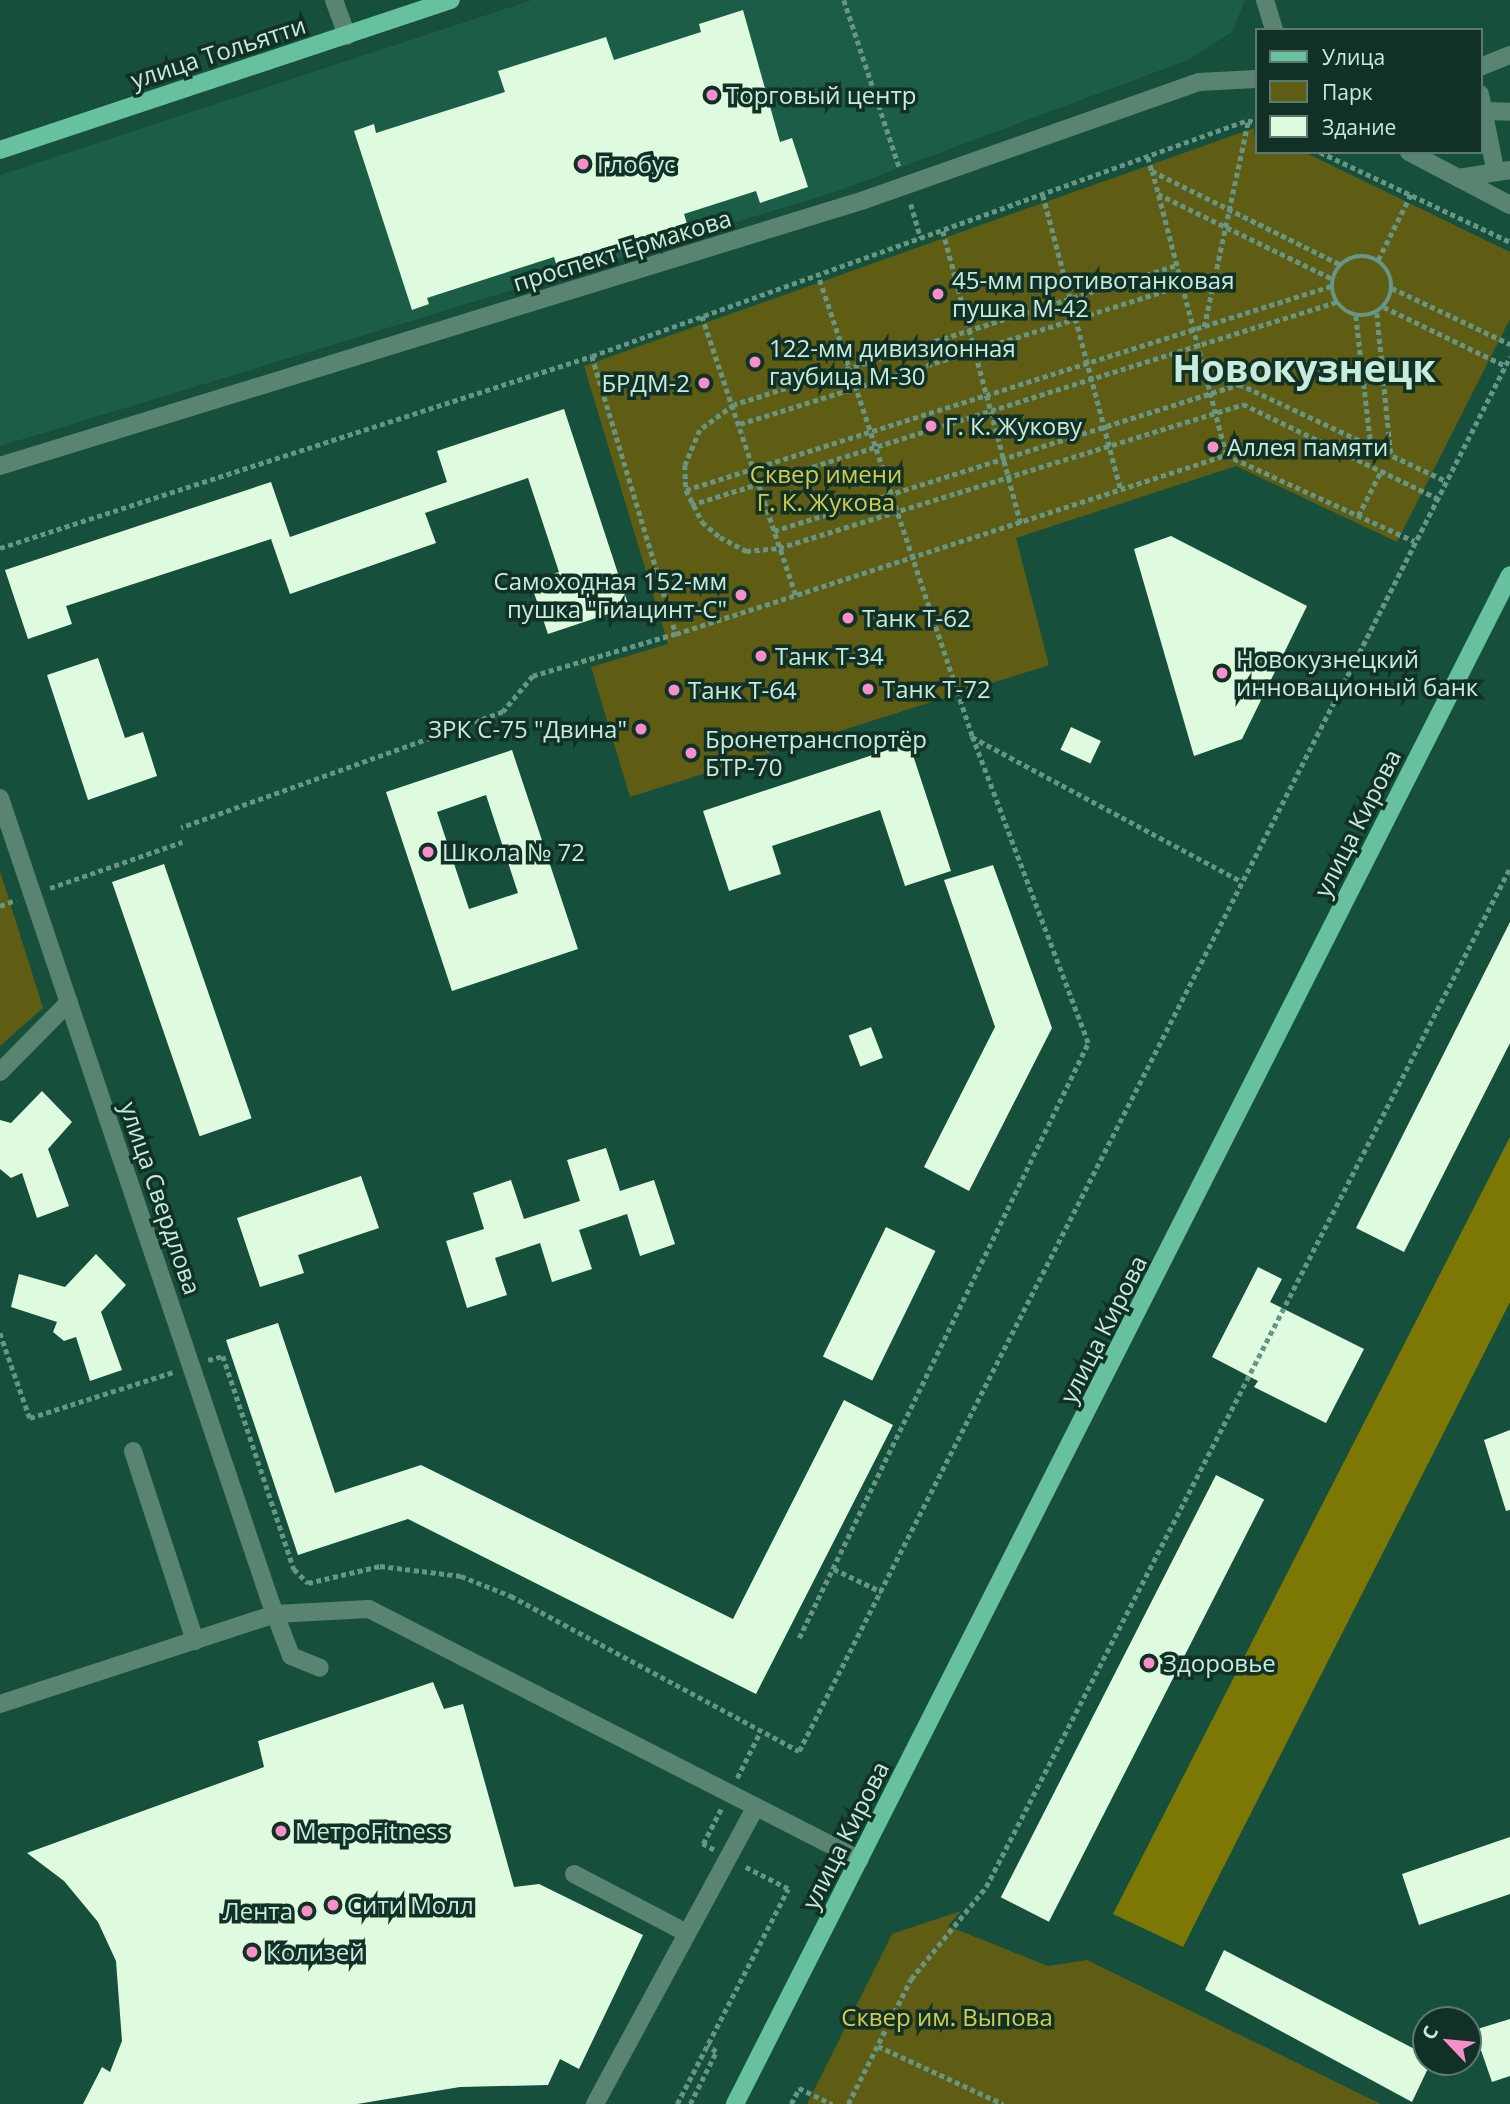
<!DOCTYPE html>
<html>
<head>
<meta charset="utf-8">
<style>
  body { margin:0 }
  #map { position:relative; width:1510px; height:2104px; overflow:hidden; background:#164f3c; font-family:"Open Sans",sans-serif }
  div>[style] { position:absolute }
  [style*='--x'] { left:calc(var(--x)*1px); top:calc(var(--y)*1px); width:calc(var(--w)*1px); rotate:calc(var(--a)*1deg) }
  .built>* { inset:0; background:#1c5d48 }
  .green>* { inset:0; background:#5f5c13 }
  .forest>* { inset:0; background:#7d7803 }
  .building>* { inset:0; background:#defbe0; transform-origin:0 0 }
  .path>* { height:4.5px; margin-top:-2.25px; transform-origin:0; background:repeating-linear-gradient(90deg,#679685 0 5px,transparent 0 8.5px) }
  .path>.ring { margin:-2.25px; padding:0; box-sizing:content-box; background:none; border:4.5px solid #679685; border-radius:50% }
  .minor>* { height:18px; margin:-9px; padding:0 9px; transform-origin:9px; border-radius:9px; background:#5a8472 }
  .major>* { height:18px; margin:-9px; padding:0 9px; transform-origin:9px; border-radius:9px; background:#67c19f }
  .dots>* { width:19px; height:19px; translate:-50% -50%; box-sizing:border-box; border:4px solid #123126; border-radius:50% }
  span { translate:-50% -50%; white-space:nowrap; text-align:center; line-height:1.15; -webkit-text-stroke:7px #123126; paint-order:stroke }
  .street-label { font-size:24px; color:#c8ebdc }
  .poi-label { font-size:24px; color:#c8ebdc }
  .left { translate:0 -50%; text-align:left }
  .right { translate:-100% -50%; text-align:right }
  .park-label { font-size:24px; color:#d2cc4a }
  .town-label { font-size:38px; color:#c8ebdc; font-weight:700 }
  .legend { position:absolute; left:1255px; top:28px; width:228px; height:126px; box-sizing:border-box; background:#123126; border:2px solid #5b7b6f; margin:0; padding:9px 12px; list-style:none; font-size:21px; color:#c8ebdc }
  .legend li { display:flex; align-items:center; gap:14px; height:35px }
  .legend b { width:35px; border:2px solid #5b7b6f }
  .north { position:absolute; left:1412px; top:2006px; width:70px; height:70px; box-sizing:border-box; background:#123126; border:2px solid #5b7b6f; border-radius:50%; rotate:296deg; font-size:19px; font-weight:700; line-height:28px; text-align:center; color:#c8ebdc }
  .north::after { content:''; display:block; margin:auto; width:24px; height:32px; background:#f98fc9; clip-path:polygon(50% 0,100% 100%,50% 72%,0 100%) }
</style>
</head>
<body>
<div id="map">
  <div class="built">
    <i style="clip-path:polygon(532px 0,1245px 0,1232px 32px,1188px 60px,835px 192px,0 446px,0 175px)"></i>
  </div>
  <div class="green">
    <i style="clip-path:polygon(1254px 128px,1256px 152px,1304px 152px,1510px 252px,1510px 319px,1397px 542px,1236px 466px,1016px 538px,1049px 665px,630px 797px,591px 667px,668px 644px,584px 366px)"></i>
    <i style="clip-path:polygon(0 871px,43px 1008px,0 1046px)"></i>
    <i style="clip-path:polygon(961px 1911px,948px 1926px,1048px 1966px,1087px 1960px,1381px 2104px,807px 2104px,892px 1934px)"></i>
  </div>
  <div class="forest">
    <i style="clip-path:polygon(1510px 1137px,1510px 1302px,1183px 1947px,1113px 1914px)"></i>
  </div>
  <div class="building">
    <i style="clip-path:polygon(743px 10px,780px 142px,792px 138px,808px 187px,760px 203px,756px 191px,684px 214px,688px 227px,558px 270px,554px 257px,427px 298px,429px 304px,412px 310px,354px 131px,374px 124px,376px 133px,505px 92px,498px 71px,606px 37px,614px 60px,701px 32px,699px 24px)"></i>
    <i style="clip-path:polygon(564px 409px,629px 607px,548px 634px,530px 581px,559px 572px,528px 478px,425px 513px,436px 543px,290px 594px,271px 539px,66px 606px,72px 624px,28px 639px,5px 570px,271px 482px,290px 537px,447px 482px,437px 451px)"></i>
    <i style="clip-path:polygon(1171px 536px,1307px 606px,1242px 739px,1194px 756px,1134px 549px)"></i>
    <i style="clip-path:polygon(98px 658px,125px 738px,143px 732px,157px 776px,88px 800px,47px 675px)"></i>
    <i style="left:1071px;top:727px;width:33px;height:25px;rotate:25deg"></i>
    <i style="clip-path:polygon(909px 743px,951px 871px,905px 886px,880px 810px,772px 846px,781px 874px,729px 891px,703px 811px)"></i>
    <i style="clip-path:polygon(evenodd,512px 750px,578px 949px,452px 991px,386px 792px,512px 750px,486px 795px,518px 893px,469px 909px,437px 812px,486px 795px)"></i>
    <i style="left:164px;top:864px;width:269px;height:55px;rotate:71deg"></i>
    <i style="clip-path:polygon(993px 865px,1052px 1028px,969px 1191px,924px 1167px,995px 1027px,944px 880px)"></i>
    <i style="clip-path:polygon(1510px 922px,1510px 1043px,1404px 1252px,1356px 1228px)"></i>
    <i style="left:871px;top:1027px;width:33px;height:24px;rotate:69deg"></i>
    <i style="clip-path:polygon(42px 1091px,72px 1122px,48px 1149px,69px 1206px,37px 1218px,22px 1173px,11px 1178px,0 1169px,0 1120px,11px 1123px)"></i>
    <i style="clip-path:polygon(606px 1148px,620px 1191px,654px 1180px,675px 1244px,640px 1256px,627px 1214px,579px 1230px,592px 1269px,552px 1282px,540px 1243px,495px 1258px,507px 1295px,467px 1308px,446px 1241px,484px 1229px,473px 1193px,511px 1180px,524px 1219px,580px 1201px,567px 1160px)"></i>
    <i style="clip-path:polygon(361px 1176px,379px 1228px,298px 1255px,304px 1273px,260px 1287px,237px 1218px)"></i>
    <i style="left:886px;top:1227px;width:55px;height:144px;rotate:26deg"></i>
    <i style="clip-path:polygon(96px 1254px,126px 1285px,101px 1312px,122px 1370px,90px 1381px,76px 1337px,64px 1341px,53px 1332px,57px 1322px,11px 1307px,19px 1274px,65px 1287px)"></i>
    <i style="clip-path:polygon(1258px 1267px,1282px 1279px,1270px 1302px,1364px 1349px,1326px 1423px,1254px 1387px,1258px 1381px,1212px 1357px)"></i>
    <i style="clip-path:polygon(278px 1323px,335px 1493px,421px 1465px,733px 1619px,844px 1400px,893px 1425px,756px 1694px,408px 1519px,298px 1555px,226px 1340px)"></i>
    <i style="clip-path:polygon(1510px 1430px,1510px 1510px,1506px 1511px,1484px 1440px)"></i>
    <i style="left:1216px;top:1475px;width:54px;height:474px;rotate:27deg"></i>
    <i style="clip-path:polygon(433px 1682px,444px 1709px,463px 1704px,514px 1887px,539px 1884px,643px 1935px,579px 2069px,560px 2059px,548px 2085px,460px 2087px,357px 2104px,83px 2104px,102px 2067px,110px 2072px,122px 2041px,116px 1961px,98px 1922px,64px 1881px,27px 1853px,264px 1767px,258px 1741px)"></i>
    <i style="clip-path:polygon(1510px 1837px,1510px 1894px,1419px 1925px,1402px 1874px)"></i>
    <i style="clip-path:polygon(1224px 1950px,1426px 2055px,1431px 2062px,1412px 2102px,1205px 1990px)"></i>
    <i style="clip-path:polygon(1510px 2019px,1510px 2076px,1492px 2082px,1474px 2030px)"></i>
  </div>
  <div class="path">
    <i style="--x:844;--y:0;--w:178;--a:71.7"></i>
    <i style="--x:1320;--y:152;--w:210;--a:25.3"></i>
    <i style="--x:1148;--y:157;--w:15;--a:74"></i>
    <i style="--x:1158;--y:194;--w:195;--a:25.9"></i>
    <i style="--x:1043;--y:195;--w:305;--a:75.2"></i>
    <i style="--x:911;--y:204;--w:35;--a:74"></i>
    <i style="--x:943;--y:231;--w:303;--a:75.1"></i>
    <i class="ring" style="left:1332px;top:256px;width:55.5px;height:55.5px"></i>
    <i style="--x:1378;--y:260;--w:74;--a:-63.4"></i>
    <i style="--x:1175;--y:266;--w:462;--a:162.5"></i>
    <i style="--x:734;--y:405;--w:42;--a:143.7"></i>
    <i style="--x:700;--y:430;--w:38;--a:113"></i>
    <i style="--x:685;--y:465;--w:25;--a:88"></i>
    <i style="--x:686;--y:490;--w:676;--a:-17.55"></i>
    <i style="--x:1392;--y:288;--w:131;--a:25.4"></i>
    <i style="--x:1384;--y:307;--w:136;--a:25.8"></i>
    <i style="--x:1377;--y:313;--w:143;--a:84.4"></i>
    <i style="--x:702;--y:316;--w:295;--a:71.4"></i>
    <i style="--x:1356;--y:316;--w:130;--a:83.4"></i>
    <i style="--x:1204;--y:327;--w:211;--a:-77.9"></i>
    <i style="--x:592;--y:356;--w:697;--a:-19.79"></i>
    <i style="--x:1248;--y:120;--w:9;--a:21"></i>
    <i style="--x:740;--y:424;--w:461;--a:-17.4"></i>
    <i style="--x:1226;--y:455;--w:293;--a:-104.6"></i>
    <i style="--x:1152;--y:171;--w:211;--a:26.4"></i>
    <i style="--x:686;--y:490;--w:36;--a:63"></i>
    <i style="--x:702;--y:522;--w:23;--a:40"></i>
    <i style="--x:720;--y:537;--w:30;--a:28"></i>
    <i style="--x:746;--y:551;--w:33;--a:-5"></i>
    <i style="--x:779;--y:548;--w:486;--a:-17.2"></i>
    <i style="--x:1243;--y:404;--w:216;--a:25.9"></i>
    <i style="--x:691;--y:505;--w:676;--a:-17.47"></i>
    <i style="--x:1358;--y:516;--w:51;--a:-62.9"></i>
    <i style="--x:774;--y:531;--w:488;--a:-17.5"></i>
    <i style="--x:1239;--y:384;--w:229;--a:25.1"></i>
    <i style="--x:0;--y:548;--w:622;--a:-17.97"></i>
    <i style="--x:592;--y:356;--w:290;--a:73.2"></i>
    <i style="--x:676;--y:634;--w:149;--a:163.6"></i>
    <i style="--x:533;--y:676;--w:47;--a:129.8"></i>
    <i style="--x:503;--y:712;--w:342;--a:160.2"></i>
    <i style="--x:676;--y:634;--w:578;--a:-18.03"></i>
    <i style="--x:1226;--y:455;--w:207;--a:24.6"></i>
    <i style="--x:972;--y:737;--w:303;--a:28.2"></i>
    <i style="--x:50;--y:888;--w:140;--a:-19.2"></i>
    <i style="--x:0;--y:906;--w:17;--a:-21"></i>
    <i style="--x:0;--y:1333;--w:90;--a:70.6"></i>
    <i style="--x:30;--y:1418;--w:150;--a:-17.8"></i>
    <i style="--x:208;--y:1360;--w:16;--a:-15"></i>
    <i style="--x:223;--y:1356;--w:225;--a:71.6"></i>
    <i style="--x:294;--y:1569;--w:20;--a:45"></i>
    <i style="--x:308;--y:1583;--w:74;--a:-13.3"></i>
    <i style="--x:380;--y:1566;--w:82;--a:7"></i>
    <i style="--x:461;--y:1576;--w:54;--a:21.8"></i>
    <i style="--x:511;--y:1596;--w:327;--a:28.3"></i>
    <i style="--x:799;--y:1751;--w:1565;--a:-62.98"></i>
    <i style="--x:834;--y:1569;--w:53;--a:25.6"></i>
    <i style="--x:799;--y:1638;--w:661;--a:-64.09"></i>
    <i style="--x:1088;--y:1043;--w:328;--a:-110.7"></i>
    <i style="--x:972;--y:736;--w:486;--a:-108.5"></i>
    <i style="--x:737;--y:1778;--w:51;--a:-63.4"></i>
    <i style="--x:714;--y:1850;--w:13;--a:-151"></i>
    <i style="--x:703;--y:1844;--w:42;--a:-62.8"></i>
    <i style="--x:878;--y:2046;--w:138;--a:24.9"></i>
    <i style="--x:677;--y:2104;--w:242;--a:-62.7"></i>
    <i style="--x:788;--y:1889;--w:51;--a:-152.9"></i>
    <i style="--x:690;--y:2104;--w:58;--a:-63.4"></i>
    <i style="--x:716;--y:2052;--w:11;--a:-142"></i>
    <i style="--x:791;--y:2104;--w:18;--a:-63"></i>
    <i style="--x:799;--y:2088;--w:37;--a:26"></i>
    <i style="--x:848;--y:2104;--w:140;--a:-63.3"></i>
    <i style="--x:911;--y:1979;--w:119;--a:-50.8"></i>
    <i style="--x:986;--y:1887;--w:1146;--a:-62.79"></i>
  </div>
  <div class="minor">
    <i style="--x:334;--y:0;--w:38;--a:70"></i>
    <i style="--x:1265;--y:0;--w:31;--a:73"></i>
    <i style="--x:1480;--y:67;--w:32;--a:-22"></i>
    <i style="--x:1480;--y:94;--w:76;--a:78.7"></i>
    <i style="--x:1486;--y:111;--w:24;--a:2"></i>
    <i style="--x:1409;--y:152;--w:114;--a:27.7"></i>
    <i style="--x:1458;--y:178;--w:53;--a:-8.7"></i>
    <i style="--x:0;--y:466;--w:904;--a:-17.11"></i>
    <i style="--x:864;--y:200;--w:355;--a:-19.4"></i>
    <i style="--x:1199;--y:82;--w:57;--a:-3"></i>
    <i style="--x:0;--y:798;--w:844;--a:71.41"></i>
    <i style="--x:269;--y:1598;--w:62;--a:69.2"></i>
    <i style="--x:291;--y:1656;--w:31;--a:22"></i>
    <i style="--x:0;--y:1072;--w:98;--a:-45.4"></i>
    <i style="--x:133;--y:1451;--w:200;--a:71.9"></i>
    <i style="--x:0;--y:1704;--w:289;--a:-18.1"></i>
    <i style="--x:275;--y:1614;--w:94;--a:-3"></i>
    <i style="--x:369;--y:1609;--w:551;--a:27.08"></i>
    <i style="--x:574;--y:1874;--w:125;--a:27.6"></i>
    <i style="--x:595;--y:2104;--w:336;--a:-61.6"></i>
  </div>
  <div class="major">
    <i style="--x:0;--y:150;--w:475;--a:-18.4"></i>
    <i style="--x:735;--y:2104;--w:1714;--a:-63.12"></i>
  </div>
  <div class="dots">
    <i style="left:712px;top:95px;background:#f98fc9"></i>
    <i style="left:583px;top:164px;background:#f98fc9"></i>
    <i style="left:938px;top:294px;background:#f98fc9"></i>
    <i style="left:755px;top:362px;background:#f98fc9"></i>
    <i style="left:704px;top:383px;background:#f98fc9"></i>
    <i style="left:931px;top:426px;background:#f98fc9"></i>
    <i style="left:1213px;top:447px;background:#f98fc9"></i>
    <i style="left:741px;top:595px;background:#f98fc9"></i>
    <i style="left:848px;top:618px;background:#f98fc9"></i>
    <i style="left:761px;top:656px;background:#f98fc9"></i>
    <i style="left:1222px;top:673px;background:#f98fc9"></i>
    <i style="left:868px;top:689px;background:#f98fc9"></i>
    <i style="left:674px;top:690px;background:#f98fc9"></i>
    <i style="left:641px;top:729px;background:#f98fc9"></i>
    <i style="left:691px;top:753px;background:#f98fc9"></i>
    <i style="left:428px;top:852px;background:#f98fc9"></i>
    <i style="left:1149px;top:1663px;background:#f98fc9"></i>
    <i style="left:281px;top:1831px;background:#f98fc9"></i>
    <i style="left:333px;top:1905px;background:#f98fc9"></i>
    <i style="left:307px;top:1911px;background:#f98fc9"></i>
    <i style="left:252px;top:1952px;background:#f98fc9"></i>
  </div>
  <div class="street-label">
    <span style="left:218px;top:52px;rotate:-18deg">улица Тольятти</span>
    <span style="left:622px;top:250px;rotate:-17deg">проспект Ермакова</span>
    <span style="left:1357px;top:823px;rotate:-63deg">улица Кирова</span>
    <span style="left:161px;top:1198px;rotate:71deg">улица Свердлова</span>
    <span style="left:1103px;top:1329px;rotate:-63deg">улица Кирова</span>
    <span style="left:845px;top:1835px;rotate:-63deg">улица Кирова</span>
  </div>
  <div class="poi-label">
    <span class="left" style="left:726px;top:95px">Торговый центр</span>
    <span class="left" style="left:597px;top:164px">Глобус</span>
    <span class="left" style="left:952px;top:294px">45-мм противотанковая<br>пушка М-42</span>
    <span class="left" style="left:769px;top:362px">122-мм дивизионная<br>гаубица М-30</span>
    <span class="right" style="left:690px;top:383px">БРДМ-2</span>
    <span class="left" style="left:945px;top:426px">Г. К. Жукову</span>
    <span class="left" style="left:1227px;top:447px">Аллея памяти</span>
    <span class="right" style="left:727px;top:595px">Самоходная 152-мм<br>пушка "Гиацинт-С"</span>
    <span class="left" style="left:862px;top:618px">Танк Т-62</span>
    <span class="left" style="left:775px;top:656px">Танк Т-34</span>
    <span class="left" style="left:1236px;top:673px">Новокузнецкий<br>инновационый банк</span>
    <span class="left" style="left:882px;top:689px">Танк Т-72</span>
    <span class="left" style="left:688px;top:690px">Танк Т-64</span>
    <span class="right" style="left:627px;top:729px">ЗРК С-75 "Двина"</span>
    <span class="left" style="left:705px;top:753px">Бронетранспортёр<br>БТР-70</span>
    <span class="left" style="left:442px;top:852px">Школа № 72</span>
    <span class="left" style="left:1163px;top:1663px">Здоровье</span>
    <span class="left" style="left:295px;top:1831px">МетроFitness</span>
    <span class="left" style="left:347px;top:1905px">Сити Молл</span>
    <span class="right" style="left:293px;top:1911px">Лента</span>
    <span class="left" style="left:266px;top:1952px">Колизей</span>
  </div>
  <div class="park-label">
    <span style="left:826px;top:488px">Сквер имени<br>Г. К. Жукова</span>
    <span style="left:947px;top:2017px">Сквер им. Выпова</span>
  </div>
  <div class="town-label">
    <span style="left:1304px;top:368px">Новокузнецк</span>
  </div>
  <ul class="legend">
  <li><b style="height:9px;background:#67c19f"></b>Улица</li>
  <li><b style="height:19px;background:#5f5c13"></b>Парк</li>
  <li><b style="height:19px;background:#defbe0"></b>Здание</li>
  </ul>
  <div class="north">С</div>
</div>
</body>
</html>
